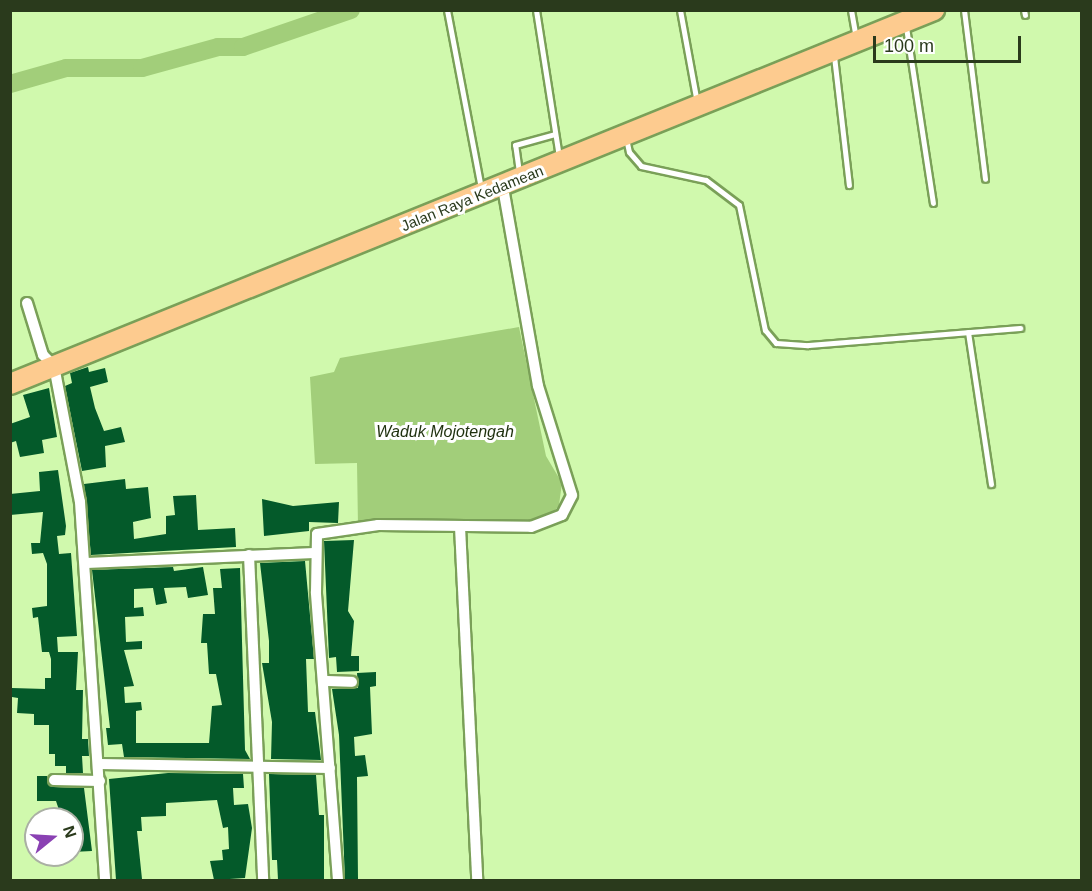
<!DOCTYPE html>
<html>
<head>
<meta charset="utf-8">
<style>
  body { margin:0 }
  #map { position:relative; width:1092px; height:891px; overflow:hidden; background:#d0f9ad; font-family:Arial,sans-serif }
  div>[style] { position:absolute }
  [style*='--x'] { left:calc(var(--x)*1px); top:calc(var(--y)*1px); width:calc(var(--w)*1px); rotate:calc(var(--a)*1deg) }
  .water>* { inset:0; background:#a2ce7a }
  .river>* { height:18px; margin:-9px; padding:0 9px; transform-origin:9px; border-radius:9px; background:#a2ce7a }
  .building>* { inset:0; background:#045a2a }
  .roads { filter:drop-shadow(2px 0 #7aa058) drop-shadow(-2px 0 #7aa058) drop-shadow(0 2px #7aa058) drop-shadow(0 -2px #7aa058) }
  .lane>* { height:5px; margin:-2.5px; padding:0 2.5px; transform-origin:2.5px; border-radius:2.5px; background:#fff }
  .street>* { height:10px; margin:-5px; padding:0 5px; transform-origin:5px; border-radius:5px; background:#fff }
  .highway>* { height:20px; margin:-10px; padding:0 10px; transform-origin:10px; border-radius:10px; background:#fdcb8f }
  span { translate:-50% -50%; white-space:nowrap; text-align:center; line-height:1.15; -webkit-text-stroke:6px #fff; paint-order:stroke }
  .street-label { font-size:15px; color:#2a3a1c }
  .water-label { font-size:16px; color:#1f300e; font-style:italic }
  .frame { position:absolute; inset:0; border:12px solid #2a3a1c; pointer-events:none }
  .north { position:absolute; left:24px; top:807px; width:60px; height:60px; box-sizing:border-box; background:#fff; border:2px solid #aab0a4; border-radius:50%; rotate:72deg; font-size:16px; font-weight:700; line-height:24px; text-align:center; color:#2a3a1c }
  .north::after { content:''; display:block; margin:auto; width:21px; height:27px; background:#8a41b3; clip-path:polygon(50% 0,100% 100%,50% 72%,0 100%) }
  .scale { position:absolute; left:873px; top:36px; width:148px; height:27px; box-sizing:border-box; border:3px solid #2a3a1c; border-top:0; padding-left:8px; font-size:18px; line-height:21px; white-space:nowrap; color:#2a3a1c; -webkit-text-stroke:4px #fff; paint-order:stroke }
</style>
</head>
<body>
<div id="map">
  <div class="water">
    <i style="clip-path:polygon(519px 327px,546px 456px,562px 483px,559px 505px,545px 524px,358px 526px,357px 463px,315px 464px,310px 377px,334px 372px,340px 358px)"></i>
  </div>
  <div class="river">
    <i style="--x:10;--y:84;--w:58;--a:-15.9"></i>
    <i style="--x:66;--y:68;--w:76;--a:0"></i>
    <i style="--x:142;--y:68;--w:79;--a:-15.4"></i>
    <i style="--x:218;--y:47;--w:25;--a:0"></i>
    <i style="--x:243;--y:47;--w:114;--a:-18.9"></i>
  </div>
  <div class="building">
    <i style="clip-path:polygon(88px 367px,89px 372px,105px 368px,108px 382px,90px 387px,95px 408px,104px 431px,121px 427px,125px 442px,105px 446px,106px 467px,82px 471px,65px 386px,72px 383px,70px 373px)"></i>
    <i style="clip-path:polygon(49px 388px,57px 437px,42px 440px,44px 453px,20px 457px,16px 441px,10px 443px,10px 424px,30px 417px,23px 395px)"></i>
    <i style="clip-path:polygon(58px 470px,66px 526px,65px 535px,57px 536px,59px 554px,71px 553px,77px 636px,57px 637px,58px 652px,78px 652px,76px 690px,83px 690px,82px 739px,88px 739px,89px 756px,82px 756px,83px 773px,66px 773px,66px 766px,55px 766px,55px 754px,49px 754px,49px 725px,34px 725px,34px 714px,17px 713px,18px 698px,12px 697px,12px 688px,45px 689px,45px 678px,51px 678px,51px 659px,49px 652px,42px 652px,38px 617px,33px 618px,32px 608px,47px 606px,47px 564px,43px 553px,32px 554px,31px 543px,40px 543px,43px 512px,10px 515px,10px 494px,40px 491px,39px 472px)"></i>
    <i style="clip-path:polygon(125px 479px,126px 489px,148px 487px,151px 518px,133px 522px,134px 539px,166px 534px,166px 516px,175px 515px,173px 496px,196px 495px,198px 530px,235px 528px,236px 547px,91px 555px,84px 484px)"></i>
    <i style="clip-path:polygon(262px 499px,293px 506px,339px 502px,338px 523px,309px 522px,309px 531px,264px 536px)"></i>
    <i style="clip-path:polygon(354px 540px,348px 611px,354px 621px,351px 656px,359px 656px,359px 671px,337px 672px,336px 657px,329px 658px,324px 541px)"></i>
    <i style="clip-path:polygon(305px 561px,314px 659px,306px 659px,308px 712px,315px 712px,321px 760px,271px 759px,272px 722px,262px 663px,269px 663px,269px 641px,260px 563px)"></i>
    <i style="clip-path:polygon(173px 567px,174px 571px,203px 567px,208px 595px,188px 598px,186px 587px,164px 588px,167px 603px,156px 605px,153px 588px,134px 589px,134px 608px,143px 607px,144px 616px,125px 617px,126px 642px,142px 641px,142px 649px,124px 650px,134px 686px,124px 687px,125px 703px,141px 702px,142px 710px,136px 711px,136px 743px,209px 743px,212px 706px,222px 705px,216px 674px,209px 674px,207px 643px,201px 643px,203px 614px,215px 614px,213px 588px,222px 588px,220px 569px,240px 568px,245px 750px,250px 759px,124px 757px,122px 744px,108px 745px,106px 728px,110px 728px,92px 570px)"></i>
    <i style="clip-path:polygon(376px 672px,376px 686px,370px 687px,372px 734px,354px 737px,355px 756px,365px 755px,368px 776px,357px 777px,358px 880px,345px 880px,339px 735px,332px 689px,358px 688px,357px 673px)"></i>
    <i style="clip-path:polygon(168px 773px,243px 774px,244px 788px,233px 788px,234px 805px,248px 804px,252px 828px,245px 878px,214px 880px,210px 861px,223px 860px,222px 850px,229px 849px,228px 827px,223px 828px,217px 800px,166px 803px,166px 816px,141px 817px,142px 831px,137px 831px,142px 879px,116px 880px,109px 779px)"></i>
    <i style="clip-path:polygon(269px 774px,316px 775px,319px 815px,324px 815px,324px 880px,278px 880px,277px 860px,272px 860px)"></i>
    <i style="clip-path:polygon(37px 776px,47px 776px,53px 787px,84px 788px,92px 851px,72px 852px,72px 819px,62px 819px,56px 801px,37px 801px)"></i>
  </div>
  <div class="roads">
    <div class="lane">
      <i style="--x:447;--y:10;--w:182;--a:79.2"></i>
      <i style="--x:536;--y:10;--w:149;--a:81.1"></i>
      <i style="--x:680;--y:10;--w:95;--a:79.6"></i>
      <i style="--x:851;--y:10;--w:28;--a:80"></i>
      <i style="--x:964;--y:10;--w:170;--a:82.9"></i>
      <i style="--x:1024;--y:10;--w:5;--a:79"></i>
      <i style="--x:906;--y:27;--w:178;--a:81.3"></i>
      <i style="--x:834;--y:56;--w:130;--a:83.4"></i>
      <i style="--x:626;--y:138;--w:14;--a:78"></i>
      <i style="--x:629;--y:152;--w:18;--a:49"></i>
      <i style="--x:641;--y:166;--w:66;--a:12.2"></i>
      <i style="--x:706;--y:180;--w:41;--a:37.1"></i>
      <i style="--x:739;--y:205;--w:128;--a:78.3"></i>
      <i style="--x:765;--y:330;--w:17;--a:50"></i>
      <i style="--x:776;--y:343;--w:32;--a:4"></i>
      <i style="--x:808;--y:345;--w:213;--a:-4.6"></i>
      <i style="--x:519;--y:172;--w:27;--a:-98"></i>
      <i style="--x:515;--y:145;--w:41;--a:-15.4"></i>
      <i style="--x:968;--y:332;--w:154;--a:81.4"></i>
    </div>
    <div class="street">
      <i style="--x:27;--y:303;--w:54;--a:72.9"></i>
      <i style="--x:43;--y:355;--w:16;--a:45"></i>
      <i style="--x:54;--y:366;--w:138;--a:79.2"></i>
      <i style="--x:80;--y:502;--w:379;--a:86.2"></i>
      <i style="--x:460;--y:527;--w:353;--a:87.2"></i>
      <i style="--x:249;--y:555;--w:325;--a:87.5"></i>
      <i style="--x:86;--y:563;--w:229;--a:-2.5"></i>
      <i style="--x:325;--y:681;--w:27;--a:2"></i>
      <i style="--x:100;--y:764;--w:230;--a:1"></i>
      <i style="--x:54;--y:780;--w:46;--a:1.2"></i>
      <i style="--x:338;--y:880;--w:289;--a:-94.4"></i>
      <i style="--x:316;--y:592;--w:58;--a:-89"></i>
      <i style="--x:317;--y:534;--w:62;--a:-8.4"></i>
      <i style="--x:378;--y:525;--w:153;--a:0.7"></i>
      <i style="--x:531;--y:527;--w:33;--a:-21"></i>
      <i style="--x:562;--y:515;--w:22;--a:-63"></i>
      <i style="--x:572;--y:495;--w:114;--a:-107.3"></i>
      <i style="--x:538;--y:386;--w:202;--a:-100"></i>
    </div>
    <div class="highway">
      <i style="--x:10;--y:384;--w:997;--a:-22.04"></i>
    </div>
  </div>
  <div class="street-label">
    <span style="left:472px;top:198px;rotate:-22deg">Jalan Raya Kedamean</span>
  </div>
  <div class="water-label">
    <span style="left:445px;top:432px">Waduk Mojotengah</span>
  </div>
  <div class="frame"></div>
  <div class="north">N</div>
  <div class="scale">100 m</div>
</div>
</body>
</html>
